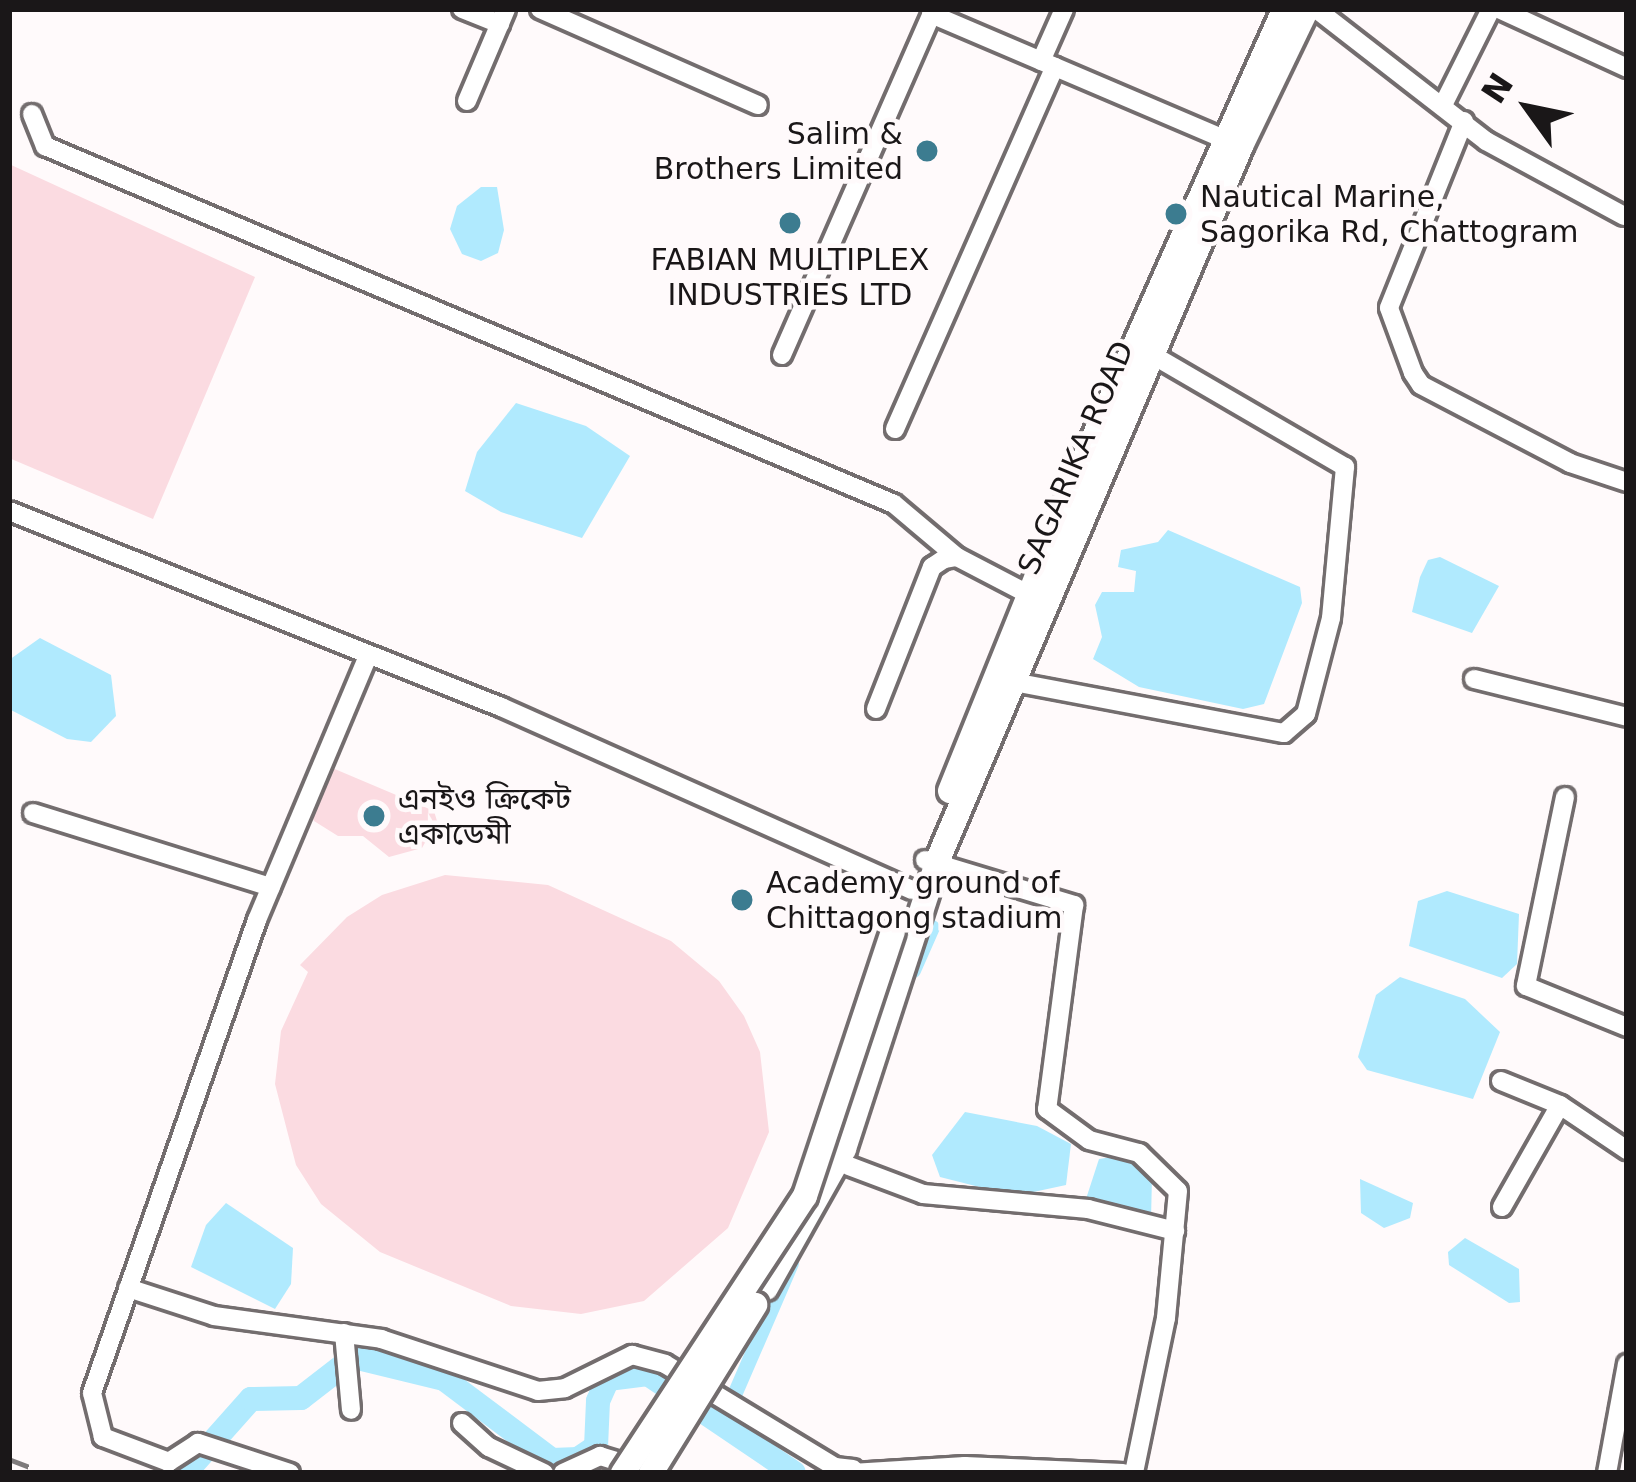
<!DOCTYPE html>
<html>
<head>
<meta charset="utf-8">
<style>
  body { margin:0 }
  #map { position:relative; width:1636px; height:1482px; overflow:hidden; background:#fffafb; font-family:"DejaVu Sans","Noto Sans Bengali",sans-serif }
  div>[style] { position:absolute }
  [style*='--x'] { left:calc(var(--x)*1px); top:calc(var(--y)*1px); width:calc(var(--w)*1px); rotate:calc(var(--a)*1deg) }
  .green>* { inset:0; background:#fbdbe1 }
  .water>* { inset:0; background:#b0eafe }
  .canal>* { height:15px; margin:-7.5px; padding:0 7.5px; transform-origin:7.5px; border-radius:7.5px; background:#b0eafe }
  .river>* { height:24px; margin:-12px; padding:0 12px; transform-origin:12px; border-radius:12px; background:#b0eafe }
  .roads { filter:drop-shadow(3px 0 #736d6e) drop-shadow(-3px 0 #736d6e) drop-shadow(0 3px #736d6e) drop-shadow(0 -3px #736d6e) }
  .minor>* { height:18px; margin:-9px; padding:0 9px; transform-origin:9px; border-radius:9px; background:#fff }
  .major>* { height:24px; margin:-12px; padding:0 12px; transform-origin:12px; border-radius:12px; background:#fff }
  .rail>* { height:4.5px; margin-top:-2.25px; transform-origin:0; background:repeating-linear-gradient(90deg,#7e7a7b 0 21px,transparent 0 42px) }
  .bridges { filter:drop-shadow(3px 0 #736d6e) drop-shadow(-3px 0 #736d6e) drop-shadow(0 3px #736d6e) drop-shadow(0 -3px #736d6e) }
  .major-bridge>* { height:24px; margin:-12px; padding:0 12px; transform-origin:12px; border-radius:12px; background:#fff }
  .dots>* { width:33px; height:33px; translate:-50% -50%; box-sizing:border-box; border:6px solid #fffafb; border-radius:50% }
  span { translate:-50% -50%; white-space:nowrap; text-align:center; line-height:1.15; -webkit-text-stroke:9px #fffafb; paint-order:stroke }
  .poi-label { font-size:30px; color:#1a1718 }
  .right { translate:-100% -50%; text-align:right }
  .left { translate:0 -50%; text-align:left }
  .street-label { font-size:30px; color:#1a1718 }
  .frame { position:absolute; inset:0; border:12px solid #1a1718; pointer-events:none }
  .north { position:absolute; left:1468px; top:48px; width:120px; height:120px; -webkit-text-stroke:9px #fffafb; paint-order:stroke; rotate:303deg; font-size:33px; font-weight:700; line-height:48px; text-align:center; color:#1a1718 }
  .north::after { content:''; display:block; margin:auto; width:42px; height:54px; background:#1a1718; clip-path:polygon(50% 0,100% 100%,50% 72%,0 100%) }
</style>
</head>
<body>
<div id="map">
  <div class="green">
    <i style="clip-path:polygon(9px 164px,255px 277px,153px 519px,9px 458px)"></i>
    <i style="clip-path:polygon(330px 767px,434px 811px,437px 821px,422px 848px,389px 857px,363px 836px,338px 836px,314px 821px,309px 807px)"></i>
    <i style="clip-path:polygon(445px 875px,548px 885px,671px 941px,719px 981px,744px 1016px,760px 1052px,769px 1132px,728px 1228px,644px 1301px,581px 1314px,511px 1306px,380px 1252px,321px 1204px,296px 1165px,275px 1084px,281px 1031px,308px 972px,300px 965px,347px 917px,382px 895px)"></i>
  </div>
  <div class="water">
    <i style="clip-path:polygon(481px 187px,497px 187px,504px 230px,498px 253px,481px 261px,462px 254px,450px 229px,457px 206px)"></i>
    <i style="clip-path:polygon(516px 403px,586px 426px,630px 456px,582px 538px,501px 512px,465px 491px,477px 452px)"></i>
    <i style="clip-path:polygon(1168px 530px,1300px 587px,1302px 603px,1264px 704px,1243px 709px,1139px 687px,1093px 659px,1102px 637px,1095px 605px,1102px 592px,1134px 592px,1136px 571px,1118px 567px,1121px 550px,1158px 542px)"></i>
    <i style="clip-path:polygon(1440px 557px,1499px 586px,1472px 633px,1412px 612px,1420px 577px,1428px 560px)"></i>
    <i style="clip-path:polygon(40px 638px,111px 675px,116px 716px,91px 742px,67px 739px,9px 709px,9px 660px)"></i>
    <i style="clip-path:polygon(1447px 891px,1519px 914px,1517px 964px,1502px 978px,1409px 946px,1418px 901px)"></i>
    <i style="clip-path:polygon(1400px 977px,1465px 999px,1500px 1032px,1473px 1099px,1367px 1070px,1358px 1057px,1376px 995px)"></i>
    <i style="clip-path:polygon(965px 1112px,1037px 1126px,1071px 1144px,1066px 1185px,1015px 1196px,940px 1177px,932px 1155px)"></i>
    <i style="clip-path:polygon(1118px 1156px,1152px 1176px,1151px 1220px,1085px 1202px,1099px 1159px)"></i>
    <i style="clip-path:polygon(1360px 1179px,1413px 1203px,1410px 1218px,1384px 1228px,1361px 1213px)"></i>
    <i style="clip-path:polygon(226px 1203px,293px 1248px,291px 1284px,275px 1309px,191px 1267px,206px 1225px)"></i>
    <i style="clip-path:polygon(1465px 1238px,1519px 1269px,1520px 1302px,1509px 1303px,1449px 1265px,1448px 1252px)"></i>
  </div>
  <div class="canal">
    <i style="--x:913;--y:970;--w:47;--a:-66.2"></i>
    <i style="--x:723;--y:1420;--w:171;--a:-66.6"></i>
  </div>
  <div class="river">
    <i style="--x:185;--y:1473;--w:99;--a:-48.3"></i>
    <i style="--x:251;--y:1399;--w:50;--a:-1.1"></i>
    <i style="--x:301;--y:1398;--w:67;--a:-37.7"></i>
    <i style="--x:354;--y:1357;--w:93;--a:13.7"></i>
    <i style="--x:444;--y:1379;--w:135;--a:36.9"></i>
    <i style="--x:552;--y:1460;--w:26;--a:-2"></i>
    <i style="--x:578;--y:1459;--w:22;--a:-34"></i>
    <i style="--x:596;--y:1447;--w:46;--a:-87.5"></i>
    <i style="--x:598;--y:1401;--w:24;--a:-66"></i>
    <i style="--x:608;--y:1379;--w:40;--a:-7.1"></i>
    <i style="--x:648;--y:1374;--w:176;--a:34.1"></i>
  </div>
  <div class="roads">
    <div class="minor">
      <i style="--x:462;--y:9;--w:41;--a:21.5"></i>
      <i style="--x:540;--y:9;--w:238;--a:23.8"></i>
      <i style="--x:1316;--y:9;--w:215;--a:37.8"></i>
      <i style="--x:1486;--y:141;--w:157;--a:28.5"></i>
      <i style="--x:1499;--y:9;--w:141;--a:24.7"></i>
      <i style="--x:931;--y:14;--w:332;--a:23.1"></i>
      <i style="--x:1041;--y:61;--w:57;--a:-66.1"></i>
      <i style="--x:467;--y:101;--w:100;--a:-67"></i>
      <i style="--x:1443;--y:105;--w:107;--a:-63.4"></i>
      <i style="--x:32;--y:114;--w:35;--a:68"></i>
      <i style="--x:45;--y:146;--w:921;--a:22.86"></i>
      <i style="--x:894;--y:504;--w:82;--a:40.1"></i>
      <i style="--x:1464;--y:121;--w:201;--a:111.9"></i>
      <i style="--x:1389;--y:308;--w:69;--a:69.7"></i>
      <i style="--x:1413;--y:373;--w:14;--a:56"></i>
      <i style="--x:1421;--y:385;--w:168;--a:27.6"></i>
      <i style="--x:1570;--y:463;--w:60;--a:18.4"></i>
      <i style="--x:782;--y:355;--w:378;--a:-66.3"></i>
      <i style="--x:895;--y:429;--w:396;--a:-66.2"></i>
      <i style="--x:9;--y:511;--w:530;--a:21.72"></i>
      <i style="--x:501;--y:707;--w:450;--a:24"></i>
      <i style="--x:1474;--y:679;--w:158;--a:13.9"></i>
      <i style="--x:1003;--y:680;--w:286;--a:10.7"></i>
      <i style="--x:1284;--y:733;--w:29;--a:-41"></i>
      <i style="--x:1306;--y:714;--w:99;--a:-75.4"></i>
      <i style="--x:1331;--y:618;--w:152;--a:-84.7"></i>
      <i style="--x:1345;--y:467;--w:225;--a:-149.8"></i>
      <i style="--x:876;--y:709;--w:153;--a:-68.5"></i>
      <i style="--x:932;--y:567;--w:14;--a:-34"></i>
      <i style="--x:944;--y:559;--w:13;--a:-9"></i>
      <i style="--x:957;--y:557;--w:80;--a:27.5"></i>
      <i style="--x:1565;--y:797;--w:193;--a:101.7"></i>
      <i style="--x:1526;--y:986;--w:109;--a:22.1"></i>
      <i style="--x:33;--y:813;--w:249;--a:17.3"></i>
      <i style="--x:925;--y:860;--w:156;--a:16.8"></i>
      <i style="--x:1074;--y:905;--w:206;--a:97.5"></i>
      <i style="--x:1047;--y:1109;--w:52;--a:36.4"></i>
      <i style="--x:1089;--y:1140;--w:52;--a:14.6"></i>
      <i style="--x:1139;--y:1153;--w:54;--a:44.3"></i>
      <i style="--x:1178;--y:1191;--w:128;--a:95.4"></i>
      <i style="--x:1166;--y:1318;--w:158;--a:101.7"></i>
      <i style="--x:1501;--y:1081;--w:64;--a:22.1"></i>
      <i style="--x:1560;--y:1105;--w:81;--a:33.9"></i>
      <i style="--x:849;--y:1166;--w:79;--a:20.7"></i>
      <i style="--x:923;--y:1194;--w:166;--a:5.2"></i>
      <i style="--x:1088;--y:1209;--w:90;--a:14.2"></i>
      <i style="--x:1502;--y:1207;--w:117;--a:-60.4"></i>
      <i style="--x:128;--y:1288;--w:90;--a:18"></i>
      <i style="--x:214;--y:1316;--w:169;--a:7.8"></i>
      <i style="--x:381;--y:1339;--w:165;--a:18.3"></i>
      <i style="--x:538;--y:1391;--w:27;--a:-6"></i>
      <i style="--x:565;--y:1388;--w:75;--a:-26.2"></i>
      <i style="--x:632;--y:1355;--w:34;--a:15"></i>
      <i style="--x:665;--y:1364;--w:199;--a:31.2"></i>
      <i style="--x:835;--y:1467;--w:18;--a:6"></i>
      <i style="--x:344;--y:1333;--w:77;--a:84.8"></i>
      <i style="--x:462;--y:1423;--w:36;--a:42"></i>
      <i style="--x:489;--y:1447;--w:61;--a:25.3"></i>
      <i style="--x:290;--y:1473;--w:97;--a:-161.9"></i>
      <i style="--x:198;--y:1443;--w:35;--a:147"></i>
      <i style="--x:169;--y:1462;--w:71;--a:-159.3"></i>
      <i style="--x:103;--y:1437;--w:45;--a:-104"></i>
      <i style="--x:92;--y:1393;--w:501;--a:-70.77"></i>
      <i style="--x:257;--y:920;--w:286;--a:-67.2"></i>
      <i style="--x:563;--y:1473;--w:41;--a:-24.7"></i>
      <i style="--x:600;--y:1456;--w:39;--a:17"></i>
      <i style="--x:852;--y:1473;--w:113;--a:-3.5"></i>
      <i style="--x:965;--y:1466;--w:158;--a:2.5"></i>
      <i style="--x:1607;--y:1473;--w:111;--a:-79.6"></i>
    </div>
    <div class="major">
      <i style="--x:950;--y:791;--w:360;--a:-68"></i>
      <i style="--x:1085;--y:457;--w:490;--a:-66"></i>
      <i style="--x:766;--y:1288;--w:159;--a:-60.7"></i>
      <i style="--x:844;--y:1149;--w:302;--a:-72"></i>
      <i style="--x:937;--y:862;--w:778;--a:-66.99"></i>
      <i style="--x:1241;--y:146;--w:152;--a:-64.3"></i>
    </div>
  </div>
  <div class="rail">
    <i style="--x:9;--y:1459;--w:40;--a:21"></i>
  </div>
  <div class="bridges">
    <div class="major-bridge">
      <i style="--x:623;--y:1473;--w:331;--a:-56.7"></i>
      <i style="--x:805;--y:1196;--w:278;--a:-71.6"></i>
      <i style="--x:651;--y:1473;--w:198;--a:-58.2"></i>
    </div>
  </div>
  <div class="dots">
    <i style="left:927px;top:151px;background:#3c7c90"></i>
    <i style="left:1176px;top:214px;background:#3c7c90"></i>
    <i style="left:790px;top:223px;background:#3c7c90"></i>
    <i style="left:374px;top:816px;background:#3c7c90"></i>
    <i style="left:742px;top:900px;background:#3c7c90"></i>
  </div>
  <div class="poi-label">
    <span class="right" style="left:903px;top:151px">Salim &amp;<br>Brothers Limited</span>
    <span class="left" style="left:1200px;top:214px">Nautical Marine,<br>Sagorika Rd, Chattogram</span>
    <span style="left:790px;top:277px">FABIAN MULTIPLEX<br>INDUSTRIES LTD</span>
    <span class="left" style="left:398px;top:816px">এনইও ক্রিকেট<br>একাডেমী</span>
    <span class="left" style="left:766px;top:900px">Academy ground of<br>Chittagong stadium</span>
  </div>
  <div class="street-label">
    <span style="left:1076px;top:458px;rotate:-67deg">SAGARIKA ROAD</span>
  </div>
  <div class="frame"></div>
  <div class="north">N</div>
</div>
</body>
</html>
